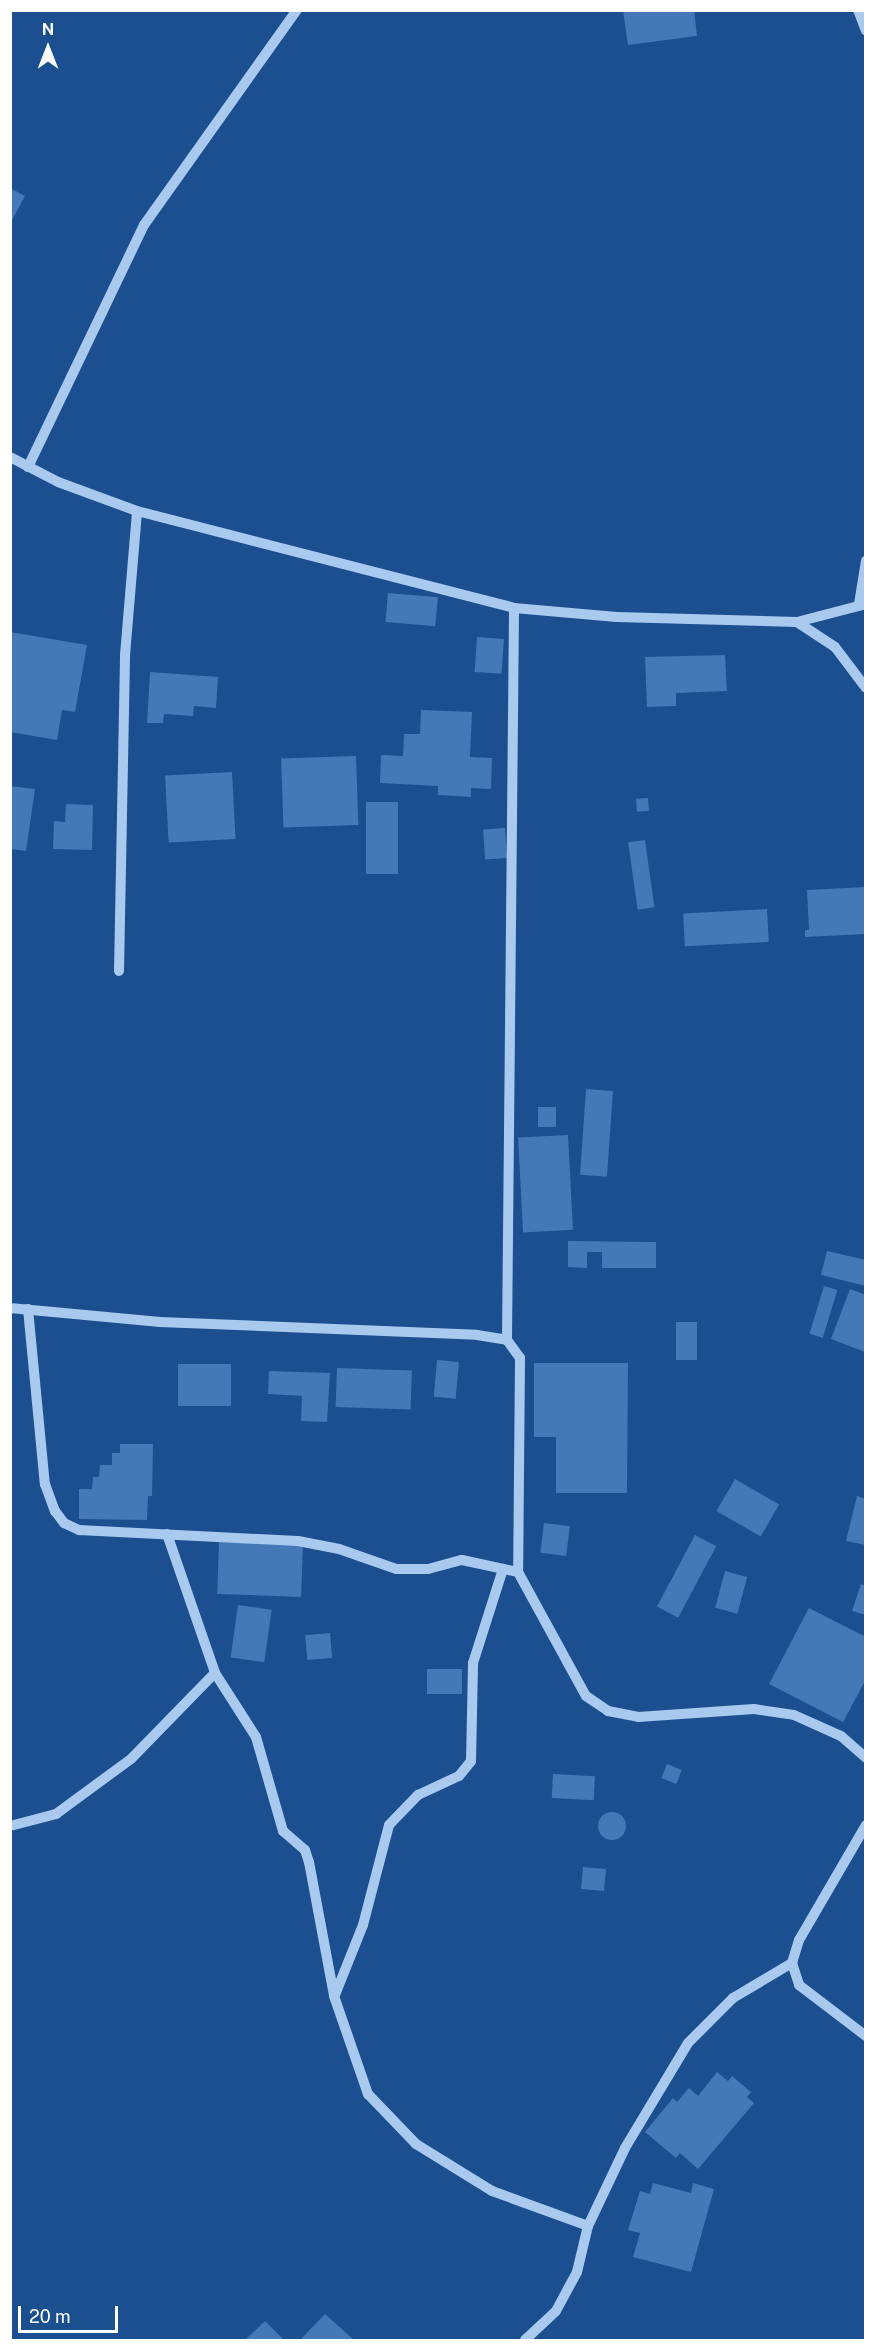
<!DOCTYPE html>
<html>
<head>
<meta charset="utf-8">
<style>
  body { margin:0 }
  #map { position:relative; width:876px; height:2351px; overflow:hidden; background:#1b4f8f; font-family:"Public Sans",sans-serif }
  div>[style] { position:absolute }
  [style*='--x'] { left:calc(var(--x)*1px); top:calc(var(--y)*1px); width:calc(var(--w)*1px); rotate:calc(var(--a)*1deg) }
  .building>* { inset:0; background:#4478b7; transform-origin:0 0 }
  .round { border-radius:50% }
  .minor>* { height:10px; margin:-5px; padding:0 5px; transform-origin:5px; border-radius:5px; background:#a9c9ee }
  span { translate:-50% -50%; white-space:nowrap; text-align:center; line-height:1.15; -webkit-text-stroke:6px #1b4f8f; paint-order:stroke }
  .frame { position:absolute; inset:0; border:12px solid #fff; pointer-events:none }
  .north { position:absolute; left:18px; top:18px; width:60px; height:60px; -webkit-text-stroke:4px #1b4f8f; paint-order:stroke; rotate:0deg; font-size:16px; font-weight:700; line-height:24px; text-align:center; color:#fff }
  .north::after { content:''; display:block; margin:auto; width:21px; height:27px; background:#fff; clip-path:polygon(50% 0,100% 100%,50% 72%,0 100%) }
  .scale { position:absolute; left:18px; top:2306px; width:100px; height:27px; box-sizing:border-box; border:3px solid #fff; border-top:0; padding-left:8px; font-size:18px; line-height:21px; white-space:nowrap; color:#fff; -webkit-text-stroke:4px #1b4f8f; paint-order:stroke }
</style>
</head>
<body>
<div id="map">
  <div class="building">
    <i style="clip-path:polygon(623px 10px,694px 10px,697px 36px,628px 45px)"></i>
    <i style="clip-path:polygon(10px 188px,25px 196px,10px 224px)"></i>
    <i style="left:388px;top:593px;width:50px;height:29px;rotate:5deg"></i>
    <i style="clip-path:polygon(10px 632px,87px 645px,75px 712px,62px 710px,57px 740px,10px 732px)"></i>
    <i style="left:477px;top:637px;width:27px;height:35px;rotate:4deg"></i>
    <i style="clip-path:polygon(725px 655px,727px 691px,676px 693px,676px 706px,647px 707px,645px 657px)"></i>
    <i style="clip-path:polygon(150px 672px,218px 677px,216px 708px,194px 706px,193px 716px,164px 714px,163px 723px,147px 723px)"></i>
    <i style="clip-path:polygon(421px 710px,472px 712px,470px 757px,492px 758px,491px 789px,471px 788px,471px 797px,438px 795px,438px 786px,380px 783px,381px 755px,403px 756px,404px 734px,420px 734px)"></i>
    <i style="left:356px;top:756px;width:69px;height:75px;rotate:88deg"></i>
    <i style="left:232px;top:772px;width:67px;height:67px;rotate:87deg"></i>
    <i style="clip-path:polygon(10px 786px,35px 789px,26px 851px,10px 849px)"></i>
    <i style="left:648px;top:798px;width:13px;height:12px;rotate:86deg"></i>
    <i style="left:366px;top:802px;width:32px;height:72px"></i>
    <i style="clip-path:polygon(66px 804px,93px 805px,92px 850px,53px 849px,54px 821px,65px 822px)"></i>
    <i style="left:505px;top:828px;width:30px;height:22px;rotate:86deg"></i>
    <i style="left:645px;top:840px;width:68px;height:17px;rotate:82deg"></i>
    <i style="clip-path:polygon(866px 887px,866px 934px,805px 937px,805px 930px,809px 930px,807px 890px)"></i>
    <i style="left:767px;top:909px;width:33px;height:84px;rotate:87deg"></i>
    <i style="left:586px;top:1089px;width:27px;height:86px;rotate:4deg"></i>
    <i style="left:538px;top:1107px;width:18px;height:20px"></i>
    <i style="left:568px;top:1135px;width:95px;height:50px;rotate:87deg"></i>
    <i style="clip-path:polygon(568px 1241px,656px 1242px,656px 1268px,602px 1268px,602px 1252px,587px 1252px,587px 1268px,568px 1267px)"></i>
    <i style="clip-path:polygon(827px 1251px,866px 1260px,866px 1286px,821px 1275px)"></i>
    <i style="left:824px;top:1286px;width:14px;height:50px;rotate:17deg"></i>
    <i style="clip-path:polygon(850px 1289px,866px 1295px,865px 1352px,831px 1339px)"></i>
    <i style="left:676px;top:1322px;width:21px;height:38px"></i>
    <i style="left:437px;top:1360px;width:22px;height:37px;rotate:5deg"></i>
    <i style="clip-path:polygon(534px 1363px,628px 1363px,627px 1493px,556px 1493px,556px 1437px,534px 1437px)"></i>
    <i style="left:178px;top:1364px;width:53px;height:42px"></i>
    <i style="left:337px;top:1368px;width:75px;height:39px;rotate:2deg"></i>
    <i style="clip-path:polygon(269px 1371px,330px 1373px,327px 1422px,301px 1421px,302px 1396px,268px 1394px)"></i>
    <i style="clip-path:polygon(120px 1444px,153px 1444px,152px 1496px,148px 1496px,147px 1520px,79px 1519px,79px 1489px,92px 1489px,93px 1477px,99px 1477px,100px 1465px,112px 1465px,112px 1453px,120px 1453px)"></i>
    <i style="left:735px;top:1479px;width:51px;height:37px;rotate:30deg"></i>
    <i style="clip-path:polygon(857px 1496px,866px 1499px,866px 1545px,846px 1541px)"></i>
    <i style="left:544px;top:1523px;width:26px;height:30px;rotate:7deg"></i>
    <i style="left:695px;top:1535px;width:24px;height:81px;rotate:28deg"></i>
    <i style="left:219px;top:1542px;width:84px;height:52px;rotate:2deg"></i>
    <i style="left:725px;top:1571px;width:23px;height:38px;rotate:15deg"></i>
    <i style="clip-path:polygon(861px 1584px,866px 1586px,866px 1615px,852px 1611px)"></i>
    <i style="left:238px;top:1605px;width:34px;height:53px;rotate:8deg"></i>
    <i style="clip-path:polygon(809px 1608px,866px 1637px,866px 1679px,843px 1722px,769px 1684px)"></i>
    <i style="left:330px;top:1633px;width:25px;height:25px;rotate:85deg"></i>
    <i style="left:427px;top:1669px;width:35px;height:25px"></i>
    <i style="left:667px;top:1764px;width:16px;height:15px;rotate:22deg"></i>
    <i style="left:553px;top:1774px;width:42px;height:24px;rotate:3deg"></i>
    <i class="round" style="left:598px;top:1812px;width:28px;height:28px"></i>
    <i style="left:583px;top:1867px;width:23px;height:22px;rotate:5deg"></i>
    <i style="clip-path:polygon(717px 2072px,728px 2081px,732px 2076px,751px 2092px,747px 2097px,754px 2103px,698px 2169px,680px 2153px,676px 2158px,645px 2132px,673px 2098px,677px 2102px,689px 2088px,698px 2096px)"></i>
    <i style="clip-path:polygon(653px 2183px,691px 2193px,693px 2183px,714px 2189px,691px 2272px,633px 2257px,640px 2233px,628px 2230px,640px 2191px,650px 2194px)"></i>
    <i style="clip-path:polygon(325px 2314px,354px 2340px,300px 2340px)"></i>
    <i style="clip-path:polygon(265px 2321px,284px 2340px,245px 2340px)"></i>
  </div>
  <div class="minor">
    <i style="--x:858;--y:10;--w:22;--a:69"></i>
    <i style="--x:10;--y:457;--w:54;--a:27.5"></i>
    <i style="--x:58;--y:482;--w:84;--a:20.2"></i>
    <i style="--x:137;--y:511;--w:389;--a:14.4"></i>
    <i style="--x:514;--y:608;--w:103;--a:5"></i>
    <i style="--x:617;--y:617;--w:180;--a:1.6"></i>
    <i style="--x:797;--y:622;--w:45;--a:33.3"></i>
    <i style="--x:835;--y:647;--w:51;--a:52.9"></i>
    <i style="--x:28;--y:467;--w:268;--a:-64.4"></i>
    <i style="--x:144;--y:225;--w:264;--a:-54.6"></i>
    <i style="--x:859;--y:604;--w:44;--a:-80.8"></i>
    <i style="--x:797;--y:622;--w:71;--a:-14.6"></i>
    <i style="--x:119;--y:971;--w:316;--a:-88.9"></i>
    <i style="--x:125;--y:655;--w:144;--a:-85.2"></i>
    <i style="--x:10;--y:1308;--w:151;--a:5.3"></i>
    <i style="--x:160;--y:1322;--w:317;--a:2.3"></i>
    <i style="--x:477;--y:1335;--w:30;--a:9"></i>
    <i style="--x:507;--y:1340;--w:22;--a:54"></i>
    <i style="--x:520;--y:1358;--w:214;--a:90.5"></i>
    <i style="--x:518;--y:1572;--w:141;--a:61.3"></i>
    <i style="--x:586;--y:1696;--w:27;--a:34"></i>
    <i style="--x:608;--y:1711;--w:31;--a:11"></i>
    <i style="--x:638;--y:1717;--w:116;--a:-3.9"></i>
    <i style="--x:754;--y:1709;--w:40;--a:8.5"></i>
    <i style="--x:794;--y:1715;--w:51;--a:24.1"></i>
    <i style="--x:841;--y:1736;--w:33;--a:41"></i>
    <i style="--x:28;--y:1309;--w:176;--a:84.5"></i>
    <i style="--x:45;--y:1484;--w:29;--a:70"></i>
    <i style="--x:55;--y:1511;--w:15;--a:53"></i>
    <i style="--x:64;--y:1523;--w:17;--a:25"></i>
    <i style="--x:79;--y:1530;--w:219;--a:2.9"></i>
    <i style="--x:298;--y:1541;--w:42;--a:11"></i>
    <i style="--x:339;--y:1549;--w:60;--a:19.3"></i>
    <i style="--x:396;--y:1569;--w:32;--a:0"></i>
    <i style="--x:428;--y:1569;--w:35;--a:-15"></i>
    <i style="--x:462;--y:1560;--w:57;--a:12.1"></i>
    <i style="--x:507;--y:1340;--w:732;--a:-89.45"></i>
    <i style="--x:167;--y:1534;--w:147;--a:70.9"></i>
    <i style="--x:215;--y:1673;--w:76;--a:57.4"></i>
    <i style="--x:256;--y:1737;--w:98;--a:74"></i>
    <i style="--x:283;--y:1831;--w:29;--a:41"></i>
    <i style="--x:305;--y:1850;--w:13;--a:72"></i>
    <i style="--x:309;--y:1862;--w:136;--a:79.4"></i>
    <i style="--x:334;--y:1996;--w:104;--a:70.9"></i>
    <i style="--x:368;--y:2094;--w:69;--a:46.2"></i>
    <i style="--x:416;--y:2144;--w:89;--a:31.7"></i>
    <i style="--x:492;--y:2191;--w:102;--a:20"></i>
    <i style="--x:866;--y:1825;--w:133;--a:120.2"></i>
    <i style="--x:799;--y:1940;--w:24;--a:107"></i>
    <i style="--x:792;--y:1963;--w:23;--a:72"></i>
    <i style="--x:799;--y:1985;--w:84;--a:37.3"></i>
    <i style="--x:10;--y:1826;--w:48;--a:-14.6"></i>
    <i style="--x:56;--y:1814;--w:93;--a:-36.3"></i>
    <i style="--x:131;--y:1759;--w:120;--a:-45.7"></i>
    <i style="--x:335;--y:1995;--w:75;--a:-68.2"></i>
    <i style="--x:363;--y:1925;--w:103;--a:-75.4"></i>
    <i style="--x:389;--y:1825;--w:42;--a:-46"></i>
    <i style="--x:418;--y:1795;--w:45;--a:-24.9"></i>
    <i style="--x:459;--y:1776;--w:19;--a:-51"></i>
    <i style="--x:471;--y:1761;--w:98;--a:-88.8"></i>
    <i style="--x:473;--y:1663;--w:99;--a:-72.3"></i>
    <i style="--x:525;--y:2340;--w:42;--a:-43.1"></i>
    <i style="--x:556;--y:2311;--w:44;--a:-61.7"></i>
    <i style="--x:577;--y:2272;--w:47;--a:-76.6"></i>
    <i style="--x:588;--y:2226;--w:86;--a:-64.6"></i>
    <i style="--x:625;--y:2148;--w:122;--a:-59"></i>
    <i style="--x:688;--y:2043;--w:64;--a:-45"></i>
    <i style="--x:733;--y:1998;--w:69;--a:-30.7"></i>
  </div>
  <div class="frame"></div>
  <div class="north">N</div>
  <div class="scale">20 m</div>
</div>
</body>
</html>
